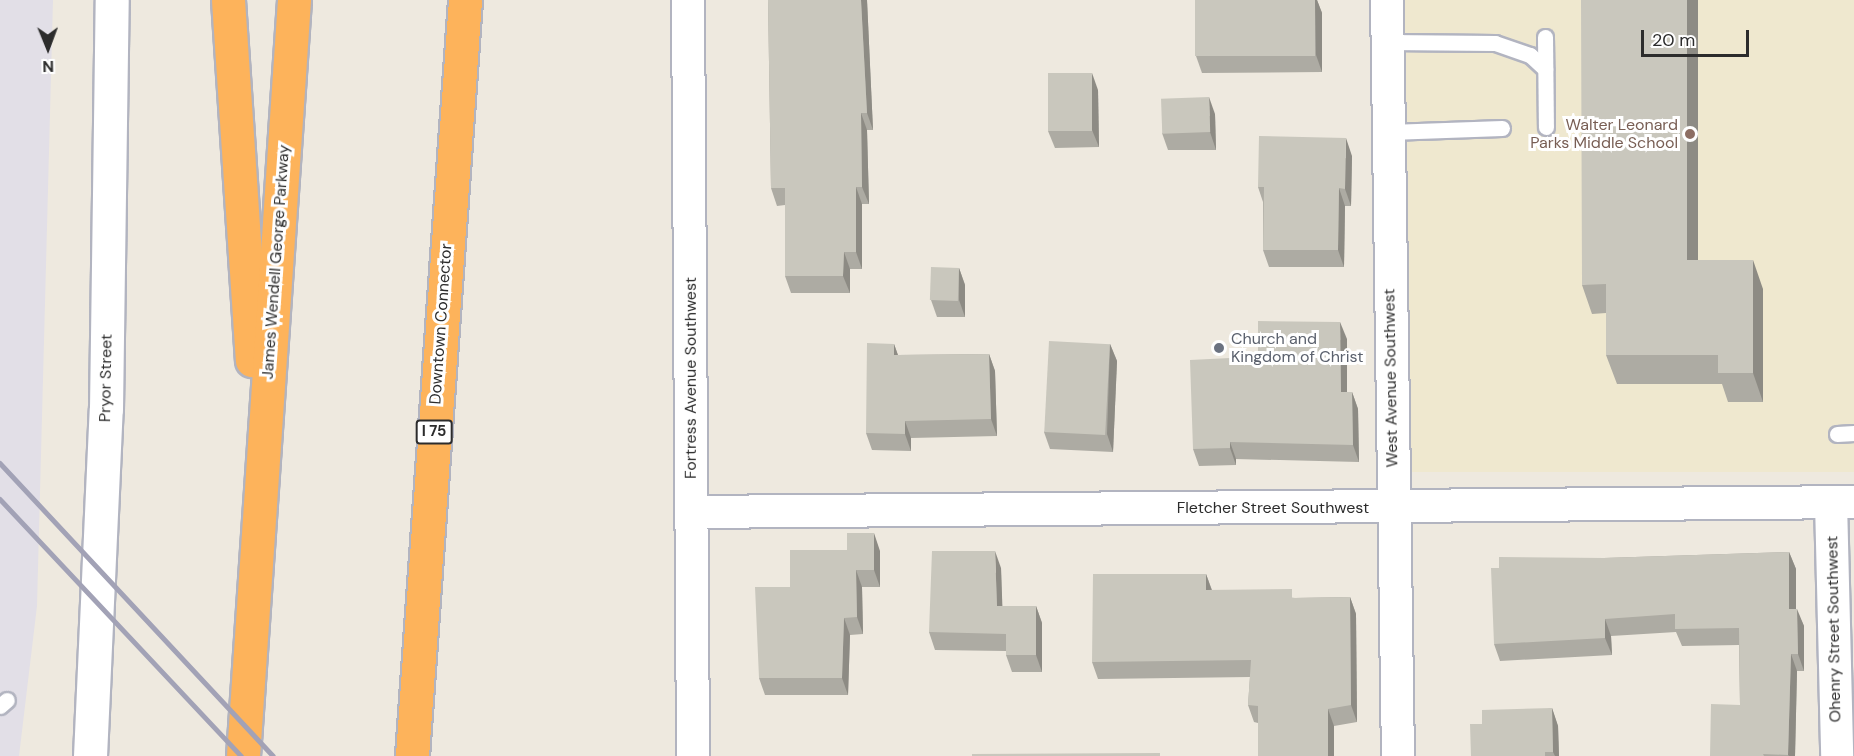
<!DOCTYPE html>
<html>
<head>
<meta charset="utf-8">
<style>
  body { margin:0 }
  #map { position:relative; width:1854px; height:756px; overflow:hidden; background:#eee9df; font-family:"DM Sans",sans-serif }
  div>[style] { position:absolute }
  [style*='--x'] { left:calc(var(--x)*1px); top:calc(var(--y)*1px); width:calc(var(--w)*1px); rotate:calc(var(--a)*1deg) }
  .industrial>* { inset:0; background:#e2dfe7 }
  .education>* { inset:0; background:#efe8cf; transform-origin:0 0 }
  .roads { filter:drop-shadow(2px 0 #b2b4c0) drop-shadow(-2px 0 #b2b4c0) drop-shadow(0 2px #b2b4c0) drop-shadow(0 -2px #b2b4c0) }
  .lane>* { height:15px; margin:-7.5px; padding:0 7.5px; transform-origin:7.5px; border-radius:7.5px; background:#fff }
  .street>* { height:32px; margin:-16px; padding:0 16px; transform-origin:16px; border-radius:16px; background:#fff }
  .secondary>* { height:33px; margin:-16.5px; padding:0 16.5px; transform-origin:16.5px; border-radius:16.5px; background:#fff }
  .highway>* { height:33px; margin:-16.5px; padding:0 16.5px; transform-origin:16.5px; border-radius:16.5px; background:#fdb35b }
  .rail>* { height:4.5px; margin:-2.25px; padding:0 2.25px; transform-origin:2.25px; border-radius:2.25px; background:#a2a2b6 }
  .wall>* { inset:0; background:#adaba3 }
  .shaded-wall>* { inset:0; background:#8d8b84; transform-origin:0 0 }
  .building>* { inset:0; background:#c9c7bd; transform-origin:0 0 }
  .dots>* { width:16px; height:16px; translate:-50% -50%; box-sizing:border-box; border:3px solid #fff; border-radius:50% }
  span { translate:-50% -50%; white-space:nowrap; text-align:center; line-height:1.15; -webkit-text-stroke:6px #fff; paint-order:stroke }
  .shield-label span { padding:2px 4px; background:#fff; border:2px solid; border-radius:4px; -webkit-text-stroke-width:0 }
  .shield-label { font-size:15px; color:#2c2c2c; font-weight:700 }
  .education-label { font-size:16px; color:#785e54 }
  .right { translate:-100% -50%; text-align:right }
  .street-label { font-size:16px; color:#2c2c2c }
  .worship-label { font-size:16px; color:#5b616d }
  .left { translate:0 -50%; text-align:left }
  .north { position:absolute; left:18px; top:18px; width:60px; height:60px; -webkit-text-stroke:4px #fff; paint-order:stroke; rotate:179deg; font-size:16px; font-weight:700; line-height:24px; text-align:center; color:#2c2c2c }
  .north::after { content:''; display:block; margin:auto; width:21px; height:27px; background:#2c2c2c; clip-path:polygon(50% 0,100% 100%,50% 72%,0 100%) }
  .scale { position:absolute; left:1641px; top:30px; width:108px; height:27px; box-sizing:border-box; border:3px solid #2c2c2c; border-top:0; padding-left:8px; font-size:18px; line-height:21px; white-space:nowrap; color:#2c2c2c; -webkit-text-stroke:4px #fff; paint-order:stroke }
</style>
</head>
<body>
<div id="map">
  <div class="industrial">
    <i style="clip-path:polygon(0 0,53px 0,37px 606px,19px 756px,0 756px)"></i>
  </div>
  <div class="education">
    <i style="left:1393px;top:0;width:461px;height:472px"></i>
  </div>
  <div class="roads">
    <div class="lane">
      <i style="--x:1545;--y:37;--w:90;--a:89.4"></i>
      <i style="--x:1387;--y:42;--w:108;--a:0.5"></i>
      <i style="--x:1495;--y:43;--w:37;--a:19"></i>
      <i style="--x:1530;--y:55;--w:21;--a:43"></i>
      <i style="--x:1389;--y:132;--w:113;--a:-2"></i>
      <i style="--x:1837;--y:434;--w:17;--a:-3"></i>
      <i style="--x:0;--y:706;--w:9;--a:-41"></i>
    </div>
    <div class="street">
      <i style="--x:688;--y:0;--w:756;--a:89.62"></i>
      <i style="--x:1387;--y:0;--w:756;--a:89.17"></i>
      <i style="--x:1831;--y:502;--w:254;--a:88.6"></i>
      <i style="--x:692;--y:512;--w:1162;--a:-0.49"></i>
    </div>
    <div class="secondary">
      <i style="--x:90;--y:756;--w:347;--a:-87.4"></i>
      <i style="--x:106;--y:409;--w:409;--a:-89.2"></i>
    </div>
    <div class="highway">
      <i style="--x:228;--y:0;--w:361;--a:86.2"></i>
      <i style="--x:243;--y:756;--w:758;--a:-86.14"></i>
      <i style="--x:412;--y:756;--w:758;--a:-85.99"></i>
    </div>
  </div>
  <div class="rail">
    <i style="--x:0;--y:463;--w:400;--a:47"></i>
    <i style="--x:0;--y:499;--w:352;--a:46.8"></i>
  </div>
  <div class="wall">
    <i style="clip-path:polygon(768px 0,867px 0,873px 130px,867px 130px,869px 204px,862px 204px,862px 269px,850px 269px,850px 293px,791px 293px,785px 276px,785px 205px,777px 206px,771px 188px)"></i>
    <i style="clip-path:polygon(1195px 0,1317px 0,1322px 13px,1322px 72px,1202px 73px,1196px 56px)"></i>
    <i style="clip-path:polygon(1098px 90px,1099px 147px,1055px 148px,1048px 131px)"></i>
    <i style="clip-path:polygon(1215px 114px,1216px 150px,1168px 150px,1162px 133px)"></i>
    <i style="clip-path:polygon(1352px 156px,1351px 206px,1345px 206px,1344px 267px,1269px 267px,1263px 250px,1263px 202px,1258px 187px)"></i>
    <i style="clip-path:polygon(1698px 260px,1763px 289px,1763px 402px,1728px 402px,1722px 384px,1617px 384px,1606px 355px,1606px 313px,1592px 314px,1582px 285px)"></i>
    <i style="clip-path:polygon(959px 268px,965px 285px,965px 317px,937px 317px,931px 300px)"></i>
    <i style="clip-path:polygon(1347px 339px,1347px 392px,1352px 392px,1358px 409px,1359px 462px,1236px 459px,1236px 465px,1199px 466px,1193px 449px,1250px 357px,1258px 354px)"></i>
    <i style="clip-path:polygon(894px 344px,898px 355px,989px 354px,995px 371px,997px 436px,911px 438px,911px 451px,872px 450px,866px 433px)"></i>
    <i style="clip-path:polygon(1110px 344px,1117px 361px,1113px 452px,1050px 449px,1044px 432px)"></i>
    <i style="clip-path:polygon(880px 551px,880px 587px,862px 587px,863px 634px,850px 635px,848px 695px,765px 695px,759px 678px,790px 587px)"></i>
    <i style="clip-path:polygon(1789px 552px,1796px 569px,1796px 609px,1804px 626px,1804px 671px,1797px 671px,1795px 756px,1710px 756px,1740px 705px,1739px 645px,1682px 646px,1676px 632px,1611px 636px,1612px 655px,1500px 661px,1494px 644px,1499px 568px,1604px 558px)"></i>
    <i style="clip-path:polygon(1001px 568px,1002px 606px,1036px 606px,1042px 623px,1042px 672px,1012px 672px,1006px 655px,1006px 651px,935px 650px,929px 632px)"></i>
    <i style="clip-path:polygon(1206px 574px,1212px 590px,1295px 598px,1350px 597px,1356px 614px,1357px 722px,1334px 726px,1334px 756px,1258px 756px,1258px 723px,1254px 722px,1248px 705px,1250px 677px,1098px 679px,1092px 662px)"></i>
    <i style="clip-path:polygon(1552px 708px,1558px 726px,1559px 756px,1471px 756px,1482px 724px)"></i>
  </div>
  <div class="shaded-wall">
    <i style="clip-path:polygon(861px 0,867px 0,873px 130px,867px 113px)"></i>
    <i style="clip-path:polygon(1315px 0,1317px 0,1322px 13px,1322px 72px,1316px 55px)"></i>
    <i style="left:1687px;top:0;width:11px;height:260px"></i>
    <i style="clip-path:polygon(1092px 73px,1098px 90px,1099px 147px,1092px 130px)"></i>
    <i style="clip-path:polygon(1209px 97px,1215px 114px,1216px 150px,1210px 132px)"></i>
    <i style="clip-path:polygon(861px 113px,867px 130px,869px 204px,862px 187px)"></i>
    <i style="clip-path:polygon(1346px 138px,1352px 156px,1351px 206px,1345px 189px)"></i>
    <i style="clip-path:polygon(856px 187px,862px 204px,862px 269px,856px 252px)"></i>
    <i style="clip-path:polygon(1339px 188px,1345px 206px,1344px 267px,1338px 250px)"></i>
    <i style="clip-path:polygon(844px 252px,850px 269px,850px 293px,843px 276px)"></i>
    <i style="clip-path:polygon(1753px 260px,1763px 289px,1763px 402px,1753px 373px)"></i>
    <i style="clip-path:polygon(959px 268px,965px 285px,965px 317px,959px 300px)"></i>
    <i style="clip-path:polygon(1340px 322px,1347px 339px,1347px 409px,1341px 392px)"></i>
    <i style="clip-path:polygon(894px 344px,900px 361px,894px 355px)"></i>
    <i style="clip-path:polygon(1110px 344px,1117px 361px,1113px 452px,1107px 434px)"></i>
    <i style="clip-path:polygon(989px 354px,995px 371px,997px 436px,991px 419px)"></i>
    <i style="clip-path:polygon(1352px 392px,1358px 409px,1359px 462px,1353px 445px)"></i>
    <i style="clip-path:polygon(905px 421px,911px 438px,911px 451px,905px 434px)"></i>
    <i style="clip-path:polygon(1230px 442px,1236px 459px,1236px 465px,1230px 448px)"></i>
    <i style="clip-path:polygon(874px 533px,880px 551px,880px 587px,874px 570px)"></i>
    <i style="clip-path:polygon(995px 551px,1001px 568px,1003px 623px,997px 606px)"></i>
    <i style="clip-path:polygon(1789px 552px,1796px 569px,1796px 626px,1789px 609px)"></i>
    <i style="clip-path:polygon(856px 570px,862px 587px,863px 634px,857px 617px)"></i>
    <i style="clip-path:polygon(1206px 574px,1212px 591px,1206px 590px)"></i>
    <i style="clip-path:polygon(1350px 597px,1356px 614px,1357px 722px,1351px 705px)"></i>
    <i style="clip-path:polygon(1036px 606px,1042px 623px,1042px 672px,1036px 655px)"></i>
    <i style="clip-path:polygon(1797px 609px,1804px 626px,1804px 671px,1798px 654px)"></i>
    <i style="clip-path:polygon(844px 618px,850px 635px,848px 695px,842px 678px)"></i>
    <i style="clip-path:polygon(1605px 619px,1611px 636px,1612px 655px,1605px 638px)"></i>
    <i style="clip-path:polygon(1791px 654px,1797px 671px,1795px 756px,1789px 756px,1788px 755px)"></i>
    <i style="clip-path:polygon(1552px 708px,1558px 726px,1559px 756px,1555px 756px,1553px 752px)"></i>
    <i style="clip-path:polygon(1328px 709px,1334px 726px,1334px 756px,1328px 756px)"></i>
  </div>
  <div class="building">
    <i style="clip-path:polygon(768px 0,861px 0,867px 113px,861px 113px,862px 187px,856px 187px,856px 252px,844px 252px,843px 276px,785px 276px,785px 188px,771px 188px)"></i>
    <i style="left:1195px;top:0;width:120px;height:56px"></i>
    <i style="clip-path:polygon(1581px 0,1687px 0,1687px 260px,1753px 260px,1753px 373px,1718px 373px,1718px 355px,1606px 355px,1606px 284px,1582px 285px)"></i>
    <i style="left:1048px;top:73px;width:44px;height:58px"></i>
    <i style="left:1209px;top:97px;width:35px;height:48px;rotate:88deg"></i>
    <i style="clip-path:polygon(1259px 136px,1346px 138px,1345px 189px,1339px 188px,1338px 250px,1263px 250px,1264px 187px,1258px 187px)"></i>
    <i style="left:931px;top:267px;width:28px;height:33px;rotate:2deg"></i>
    <i style="clip-path:polygon(1258px 321px,1340px 322px,1341px 392px,1352px 392px,1353px 445px,1230px 442px,1230px 448px,1193px 449px,1190px 360px,1250px 357px,1250px 354px,1258px 354px)"></i>
    <i style="left:1049px;top:341px;width:61px;height:91px;rotate:3deg"></i>
    <i style="clip-path:polygon(867px 343px,894px 344px,894px 355px,989px 354px,991px 419px,905px 421px,905px 434px,866px 433px)"></i>
    <i style="clip-path:polygon(847px 533px,874px 533px,874px 570px,856px 570px,857px 617px,844px 618px,842px 678px,759px 678px,755px 587px,790px 587px,790px 550px,847px 550px)"></i>
    <i style="clip-path:polygon(932px 551px,995px 551px,997px 606px,1036px 606px,1036px 655px,1006px 655px,1006px 634px,929px 632px)"></i>
    <i style="clip-path:polygon(1789px 552px,1789px 609px,1797px 609px,1798px 654px,1791px 654px,1788px 755px,1763px 754px,1764px 756px,1710px 756px,1711px 704px,1740px 705px,1739px 628px,1675px 629px,1675px 614px,1605px 619px,1605px 638px,1494px 644px,1491px 568px,1499px 568px,1499px 557px,1604px 558px)"></i>
    <i style="clip-path:polygon(1093px 574px,1206px 574px,1206px 590px,1292px 589px,1292px 598px,1350px 597px,1351px 705px,1328px 709px,1328px 756px,1258px 756px,1258px 706px,1248px 705px,1251px 660px,1092px 662px)"></i>
    <i style="clip-path:polygon(1552px 708px,1553px 752px,1545px 752px,1545px 756px,1471px 756px,1470px 724px,1482px 724px,1482px 710px)"></i>
    <i style="clip-path:polygon(1160px 753px,1160px 756px,972px 756px,972px 754px)"></i>
  </div>
  <div class="dots">
    <i style="left:1690px;top:134px;background:#8d6e63"></i>
    <i style="left:1219px;top:348px;background:#6b7280"></i>
  </div>
  <div class="shield-label">
    <span style="left:434px;top:432px">I 75</span>
  </div>
  <div class="education-label">
    <span class="right" style="left:1678px;top:134px">Walter Leonard<br>Parks Middle School</span>
  </div>
  <div class="street-label">
    <span style="left:276px;top:262px;rotate:-86deg">James Wendell George Parkway</span>
    <span style="left:441px;top:324px;rotate:-86deg">Downtown Connector</span>
    <span style="left:106px;top:378px;rotate:-89deg">Pryor Street</span>
    <span style="left:691px;top:378px;rotate:-90deg">Fortress Avenue Southwest</span>
    <span style="left:1391px;top:378px;rotate:-91deg">West Avenue Southwest</span>
    <span style="left:1273px;top:508px">Fletcher Street Southwest</span>
    <span style="left:1834px;top:629px;rotate:-91deg">Ohenry Street Southwest</span>
  </div>
  <div class="worship-label">
    <span class="left" style="left:1231px;top:348px">Church and<br>Kingdom of Christ</span>
  </div>
  <div class="north">N</div>
  <div class="scale">20 m</div>
</div>
</body>
</html>
